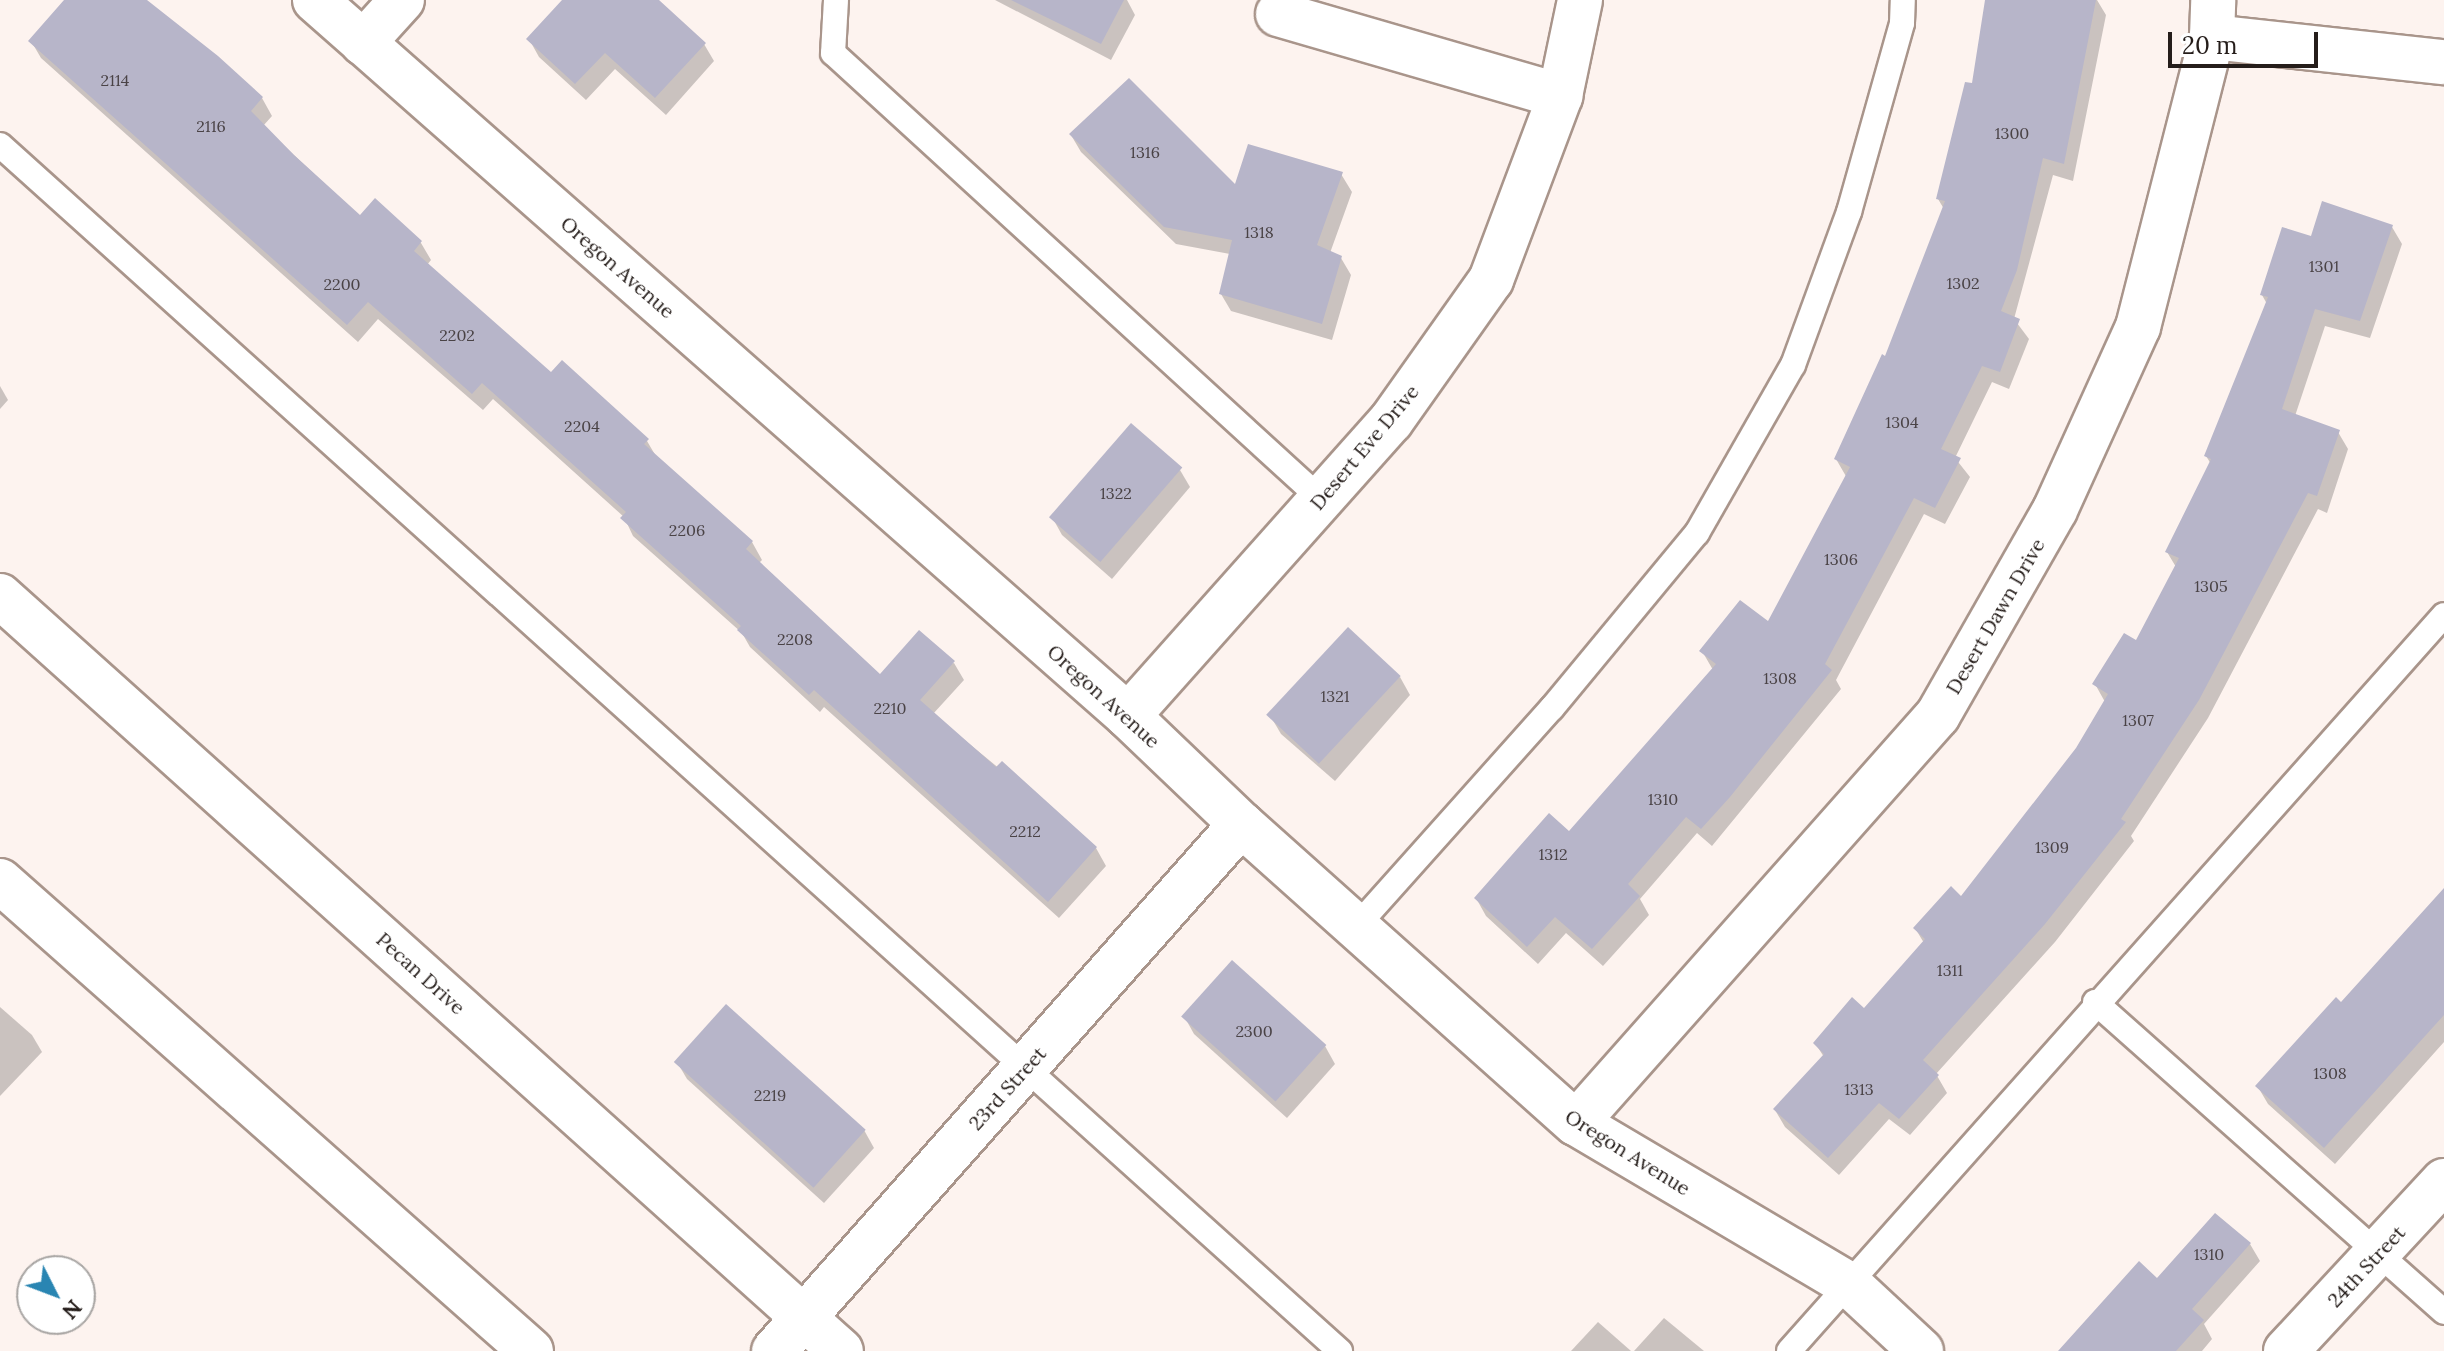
<!DOCTYPE html>
<html>
<head>
<meta charset="utf-8">
<style>
  body { margin:0 }
  #map { position:relative; width:2444px; height:1351px; overflow:hidden; background:#fdf3ef; font-family:Lora,serif }
  div>[style] { position:absolute }
  [style*='--x'] { left:calc(var(--x)*1px); top:calc(var(--y)*1px); width:calc(var(--w)*1px); rotate:calc(var(--a)*1deg) }
  .shadow>* { inset:0; background:#0003 }
  .building>* { inset:0; background:#b7b5c9; transform-origin:0 0 }
  .roads { filter:drop-shadow(2px 0 #a9958b) drop-shadow(-2px 0 #a9958b) drop-shadow(0 2px #a9958b) drop-shadow(0 -2px #a9958b) }
  .lane>* { height:24px; margin:-12px; padding:0 12px; transform-origin:12px; border-radius:12px; background:#fff }
  .street>* { height:44px; margin:-22px; padding:0 22px; transform-origin:22px; border-radius:22px; background:#fff }
  .secondary>* { height:44px; margin:-22px; padding:0 22px; transform-origin:22px; border-radius:22px; background:#fff }
  span { translate:-50% -50%; white-space:nowrap; text-align:center; line-height:1.15; -webkit-text-stroke:7px #fff; paint-order:stroke }
  .number-label { font-size:16px; color:#4a4346 }
  .number-label span { -webkit-text-stroke-width:0 }
  .street-label { font-size:20px; color:#251d1a }
  .north { position:absolute; left:16px; top:1255px; width:80px; height:80px; box-sizing:border-box; background:#fff; border:2px solid #a8a5a3; border-radius:50%; rotate:132deg; font-size:22px; font-weight:700; line-height:32px; text-align:center; color:#251d1a }
  .north::after { content:''; display:block; margin:auto; width:28px; height:36px; background:#2985b2; clip-path:polygon(50% 0,100% 100%,50% 72%,0 100%) }
  .scale { position:absolute; left:2168px; top:32px; width:150px; height:36px; box-sizing:border-box; border:4px solid #251d1a; border-top:0; padding-left:10px; font-size:24px; line-height:28px; white-space:nowrap; color:#251d1a; -webkit-text-stroke:6px #fff; paint-order:stroke }
</style>
</head>
<body>
<div id="map">
  <div class="shadow">
    <i style="clip-path:polygon(66px 0,116px 0,262px 98px,272px 116px,263px 126px,360px 217px,375px 201px,421px 243px,431px 260px,427px 265px,552px 375px,647px 441px,657px 458px,752px 542px,762px 560px,758px 564px,880px 677px,954px 663px,964px 680px,933px 714px,1096px 848px,1106px 866px,1059px 918px,824px 707px,820px 712px,750px 647px,742px 633px,633px 536px,624px 517px,493px 399px,483px 410px,378px 319px,358px 342px,41px 58px,31px 41px)"></i>
    <i style="clip-path:polygon(565px 0,656px 0,704px 44px,714px 61px,666px 115px,615px 69px,586px 100px,539px 57px,529px 39px)"></i>
    <i style="clip-path:polygon(995px 0,1127px 0,1135px 15px,1111px 60px)"></i>
    <i style="clip-path:polygon(1987px 0,2097px 0,2106px 15px,2073px 181px,2053px 175px,2014px 319px,2029px 339px,2009px 389px,1992px 382px,1955px 458px,1970px 477px,1945px 524px,1924px 514px,1836px 680px,1841px 689px,1712px 846px,1697px 833px,1640px 899px,1649px 915px,1603px 966px,1566px 933px,1538px 964px,1486px 916px,1476px 898px,1569px 834px,1713px 670px,1702px 651px,1768px 624px,1847px 478px,1836px 459px,1886px 359px,1944px 209px,1938px 199px,1973px 86px)"></i>
    <i style="clip-path:polygon(1071px 135px,1236px 188px,1341px 174px,1352px 192px,1330px 253px,1341px 258px,1351px 275px,1332px 340px,1231px 311px,1221px 294px,1230px 254px,1176px 244px,1081px 152px)"></i>
    <i style="clip-path:polygon(2392px 227px,2402px 244px,2370px 338px,2325px 326px,2295px 416px,2338px 432px,2348px 449px,2327px 513px,2318px 509px,2208px 718px,2131px 836px,2134px 841px,2055px 942px,1936px 1074px,1947px 1093px,1910px 1135px,1889px 1119px,1839px 1175px,1785px 1127px,1775px 1110px,1824px 1057px,1815px 1043px,1864px 1011px,1924px 943px,1915px 928px,1961px 899px,2078px 750px,2105px 702px,2095px 684px,2136px 643px,2176px 567px,2167px 552px,2211px 464px,2206px 456px,2267px 304px,2262px 295px,2313px 239px)"></i>
    <i style="clip-path:polygon(0 386px,8px 400px,0 409px)"></i>
    <i style="clip-path:polygon(1180px 470px,1190px 487px,1112px 579px,1062px 535px,1052px 517px)"></i>
    <i style="clip-path:polygon(1400px 677px,1410px 695px,1335px 781px,1281px 734px,1271px 717px)"></i>
    <i style="clip-path:polygon(2444px 891px,2444px 1042px,2335px 1164px,2268px 1104px,2258px 1087px,2341px 1005px)"></i>
    <i style="clip-path:polygon(0 1007px,32px 1035px,42px 1052px,0 1096px)"></i>
    <i style="clip-path:polygon(1184px 1016px,1325px 1046px,1335px 1064px,1287px 1118px,1194px 1034px)"></i>
    <i style="clip-path:polygon(677px 1062px,864px 1130px,874px 1148px,824px 1203px,687px 1079px)"></i>
    <i style="clip-path:polygon(2250px 1244px,2260px 1261px,2204px 1324px,2212px 1339px,2202px 1351px,2061px 1351px,2157px 1280px)"></i>
    <i style="clip-path:polygon(1664px 1318px,1704px 1351px,1634px 1351px)"></i>
    <i style="clip-path:polygon(1598px 1322px,1631px 1351px,1571px 1351px)"></i>
  </div>
  <div class="building">
    <i style="clip-path:polygon(64px 0,147px 0,218px 56px,263px 97px,251px 111px,294px 155px,360px 215px,375px 198px,422px 241px,414px 251px,551px 372px,562px 360px,649px 439px,644px 444px,753px 541px,746px 549px,880px 674px,919px 630px,955px 661px,920px 700px,996px 767px,1002px 761px,1097px 847px,1048px 902px,814px 690px,809px 695px,737px 630px,741px 626px,620px 518px,626px 512px,482px 383px,472px 394px,368px 302px,347px 325px,28px 41px)"></i>
    <i style="clip-path:polygon(562px 0,659px 0,706px 43px,655px 98px,605px 53px,575px 84px,526px 39px)"></i>
    <i style="clip-path:polygon(1011px 0,1124px 0,1101px 44px)"></i>
    <i style="clip-path:polygon(1985px 0,2096px 0,2064px 164px,2043px 158px,2017px 270px,2001px 311px,2020px 319px,2000px 372px,1982px 366px,1941px 449px,1961px 458px,1935px 508px,1914px 498px,1825px 664px,1832px 670px,1730px 797px,1701px 829px,1686px 817px,1628px 884px,1640px 896px,1592px 949px,1555px 917px,1527px 947px,1474px 898px,1549px 813px,1569px 831px,1716px 664px,1699px 651px,1740px 600px,1768px 621px,1850px 467px,1834px 459px,1882px 354px,1885px 356px,1945px 201px,1936px 199px,1965px 82px,1972px 83px)"></i>
    <i style="clip-path:polygon(1129px 78px,1235px 184px,1248px 144px,1343px 172px,1317px 245px,1342px 256px,1322px 324px,1219px 294px,1232px 240px,1164px 227px,1069px 134px)"></i>
    <i style="clip-path:polygon(2322px 201px,2393px 225px,2360px 321px,2315px 309px,2282px 409px,2340px 430px,2317px 496px,2308px 493px,2199px 700px,2121px 819px,2126px 822px,2045px 924px,1923px 1060px,1939px 1075px,1899px 1119px,1879px 1103px,1828px 1158px,1773px 1109px,1824px 1054px,1813px 1043px,1852px 997px,1864px 1008px,1925px 939px,1913px 928px,1951px 886px,1961px 896px,2076px 748px,2108px 694px,2092px 684px,2124px 633px,2136px 640px,2179px 558px,2165px 552px,2211px 459px,2204px 456px,2268px 297px,2260px 295px,2282px 227px,2311px 236px)"></i>
    <i style="left:1131px;top:423px;width:68px;height:125px;rotate:41deg"></i>
    <i style="left:1348px;top:627px;width:72px;height:120px;rotate:43deg"></i>
    <i style="clip-path:polygon(2444px 888px,2444px 1015px,2324px 1148px,2255px 1086px,2336px 997px,2341px 1002px)"></i>
    <i style="left:1232px;top:960px;width:127px;height:76px;rotate:42deg"></i>
    <i style="left:726px;top:1004px;width:188px;height:78px;rotate:42deg"></i>
    <i style="clip-path:polygon(2215px 1213px,2251px 1243px,2192px 1309px,2204px 1320px,2176px 1351px,2058px 1351px,2139px 1261px,2157px 1278px)"></i>
  </div>
  <div class="roads">
    <div class="lane">
      <i style="--x:836;--y:0;--w:53;--a:93.2"></i>
      <i style="--x:833;--y:53;--w:661;--a:42.43"></i>
      <i style="--x:0;--y:145;--w:1803;--a:41.99"></i>
      <i style="--x:1356;--y:927;--w:294;--a:-48.2"></i>
      <i style="--x:1552;--y:708;--w:227;--a:-50.4"></i>
      <i style="--x:1697;--y:533;--w:193;--a:-60.3"></i>
      <i style="--x:1793;--y:365;--w:163;--a:-69.9"></i>
      <i style="--x:1849;--y:212;--w:196;--a:-74.3"></i>
      <i style="--x:1902;--y:23;--w:23;--a:-88"></i>
      <i style="--x:2095;--y:1002;--w:467;--a:41.6"></i>
      <i style="--x:1789;--y:1351;--w:985;--a:-48.33"></i>
    </div>
    <div class="street">
      <i style="--x:315;--y:0;--w:1083;--a:41.37"></i>
      <i style="--x:1128;--y:716;--w:156;--a:43.7"></i>
      <i style="--x:1241;--y:824;--w:449;--a:41.8"></i>
      <i style="--x:1576;--y:1123;--w:318;--a:30.6"></i>
      <i style="--x:1850;--y:1285;--w:97;--a:42.9"></i>
      <i style="--x:1278;--y:14;--w:294;--a:16.2"></i>
      <i style="--x:2212;--y:37;--w:233;--a:6.2"></i>
      <i style="--x:363;--y:43;--w:58;--a:-47.8"></i>
      <i style="--x:1128;--y:716;--w:395;--a:-48.3"></i>
      <i style="--x:1391;--y:421;--w:173;--a:-54.7"></i>
      <i style="--x:1491;--y:280;--w:197;--a:-69.4"></i>
      <i style="--x:1560;--y:96;--w:98;--a:-78.2"></i>
      <i style="--x:1576;--y:1123;--w:545;--a:-48.42"></i>
      <i style="--x:1938;--y:715;--w:236;--a:-60.3"></i>
      <i style="--x:2055;--y:510;--w:201;--a:-65.6"></i>
      <i style="--x:2138;--y:327;--w:299;--a:-75.7"></i>
      <i style="--x:2212;--y:37;--w:37;--a:-88"></i>
      <i style="--x:774;--y:1351;--w:704;--a:-48.45"></i>
      <i style="--x:2286;--y:1351;--w:232;--a:-47.1"></i>
    </div>
    <div class="secondary">
      <i style="--x:0;--y:596;--w:1130;--a:41.92"></i>
      <i style="--x:0;--y:881;--w:709;--a:41.51"></i>
    </div>
  </div>
  <div class="number-label">
    <span style="left:115px;top:80px">2114</span>
    <span style="left:211px;top:126px">2116</span>
    <span style="left:2012px;top:133px">1300</span>
    <span style="left:1145px;top:152px">1316</span>
    <span style="left:1259px;top:232px">1318</span>
    <span style="left:2324px;top:266px">1301</span>
    <span style="left:1963px;top:283px">1302</span>
    <span style="left:342px;top:284px">2200</span>
    <span style="left:457px;top:335px">2202</span>
    <span style="left:1902px;top:422px">1304</span>
    <span style="left:582px;top:426px">2204</span>
    <span style="left:1116px;top:493px">1322</span>
    <span style="left:687px;top:530px">2206</span>
    <span style="left:1841px;top:559px">1306</span>
    <span style="left:2211px;top:586px">1305</span>
    <span style="left:795px;top:639px">2208</span>
    <span style="left:1780px;top:678px">1308</span>
    <span style="left:1335px;top:696px">1321</span>
    <span style="left:890px;top:708px">2210</span>
    <span style="left:2138px;top:720px">1307</span>
    <span style="left:1663px;top:799px">1310</span>
    <span style="left:1025px;top:831px">2212</span>
    <span style="left:2052px;top:847px">1309</span>
    <span style="left:1553px;top:854px">1312</span>
    <span style="left:1950px;top:970px">1311</span>
    <span style="left:1254px;top:1031px">2300</span>
    <span style="left:2330px;top:1073px">1308</span>
    <span style="left:1859px;top:1089px">1313</span>
    <span style="left:770px;top:1095px">2219</span>
    <span style="left:2209px;top:1254px">1310</span>
  </div>
  <div class="street-label">
    <span style="left:618px;top:267px;rotate:41deg">Oregon Avenue</span>
    <span style="left:1364px;top:447px;rotate:-50deg">Desert Eve Drive</span>
    <span style="left:1995px;top:616px;rotate:-60deg">Desert Dawn Drive</span>
    <span style="left:1104px;top:696px;rotate:42deg">Oregon Avenue</span>
    <span style="left:421px;top:973px;rotate:42deg">Pecan Drive</span>
    <span style="left:1007px;top:1088px;rotate:-48deg">23rd Street</span>
    <span style="left:1628px;top:1152px;rotate:32deg">Oregon Avenue</span>
    <span style="left:2366px;top:1266px;rotate:-47deg">24th Street</span>
  </div>
  <div class="north">N</div>
  <div class="scale">20 m</div>
</div>
</body>
</html>
